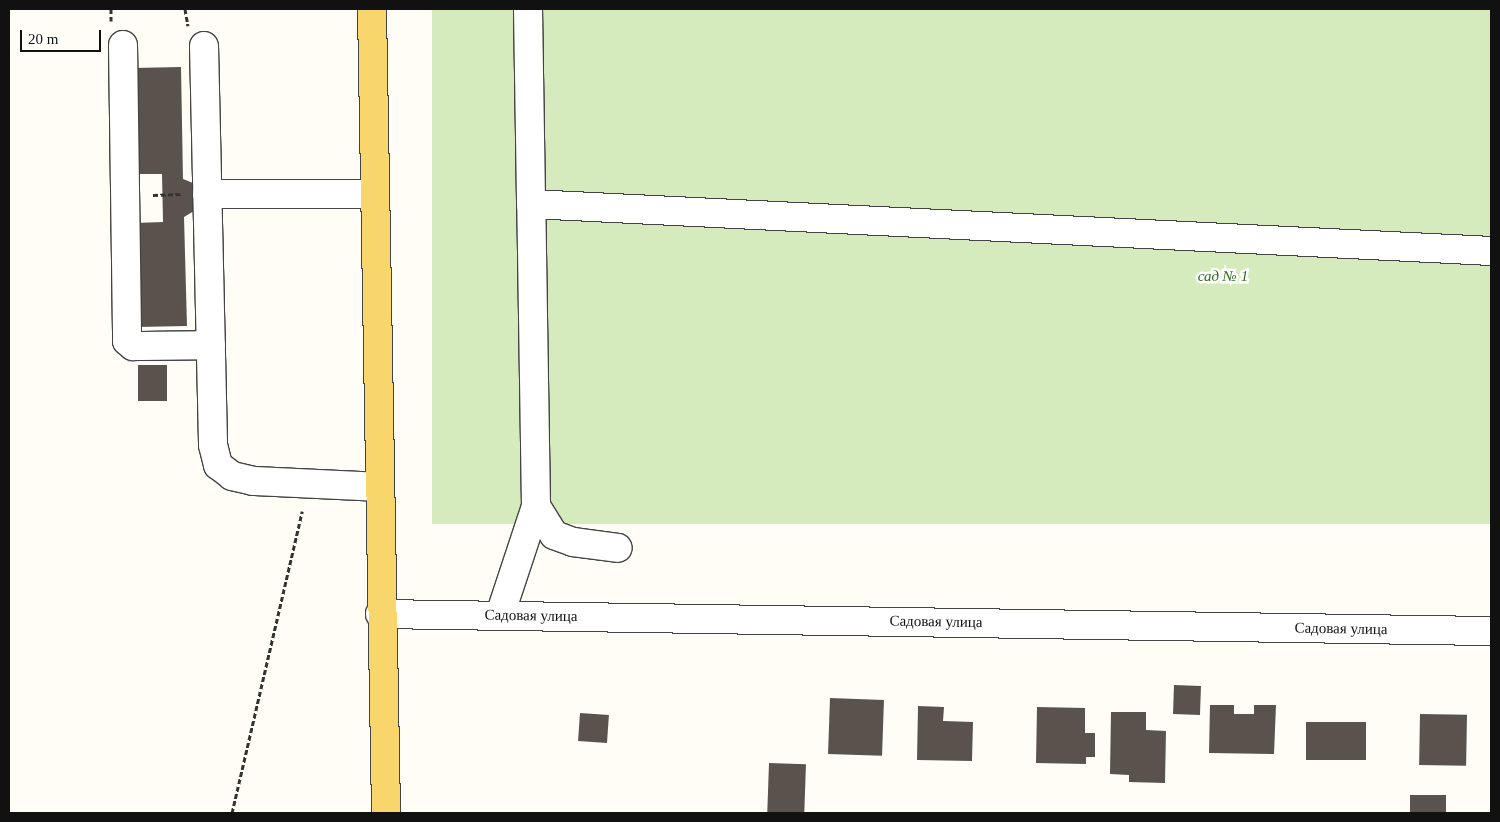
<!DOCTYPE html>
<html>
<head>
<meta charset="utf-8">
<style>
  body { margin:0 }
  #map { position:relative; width:1500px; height:822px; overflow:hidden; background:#fffdf5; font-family:Georgia,serif }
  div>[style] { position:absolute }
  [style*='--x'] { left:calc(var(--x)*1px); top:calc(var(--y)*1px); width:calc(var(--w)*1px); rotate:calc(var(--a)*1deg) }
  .green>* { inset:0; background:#d5ebbd; transform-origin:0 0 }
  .building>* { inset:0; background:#5a524d; transform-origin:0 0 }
  .path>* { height:3px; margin-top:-1.5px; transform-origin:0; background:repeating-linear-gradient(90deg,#333 0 5px,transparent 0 7.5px) }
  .roads { filter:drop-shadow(1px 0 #444) drop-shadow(-1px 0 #444) drop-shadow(0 1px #444) drop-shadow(0 -1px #444) }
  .minor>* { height:28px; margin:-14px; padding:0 14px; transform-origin:14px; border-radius:14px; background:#fff }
  .major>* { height:28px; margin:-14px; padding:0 14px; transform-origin:14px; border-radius:14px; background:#f9d66b }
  span { translate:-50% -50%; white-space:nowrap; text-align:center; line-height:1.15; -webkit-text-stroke:5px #fff; paint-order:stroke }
  .park-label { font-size:15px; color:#2f6b1f; font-style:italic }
  .street-label { font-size:15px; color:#111 }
  .frame { position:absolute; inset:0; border:10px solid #111; pointer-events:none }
  .scale { position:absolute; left:20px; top:30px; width:81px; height:22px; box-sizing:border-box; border:2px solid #111; border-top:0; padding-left:6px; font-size:15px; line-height:18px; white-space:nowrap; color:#111; -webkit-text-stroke:4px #fff; paint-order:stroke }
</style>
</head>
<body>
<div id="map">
  <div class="green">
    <i style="left:432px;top:9px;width:1059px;height:515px"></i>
  </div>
  <div class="building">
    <i style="clip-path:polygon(181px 67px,183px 179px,193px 183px,201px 194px,194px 211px,184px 217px,187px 326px,137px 327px,135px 223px,163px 222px,162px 174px,135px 174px,133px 68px)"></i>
    <i style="left:167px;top:365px;width:36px;height:29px;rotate:90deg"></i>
    <i style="left:1174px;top:685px;width:27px;height:29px;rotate:2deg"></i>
    <i style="left:830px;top:698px;width:54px;height:56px;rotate:2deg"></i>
    <i style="clip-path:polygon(1210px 705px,1234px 705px,1234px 714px,1254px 714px,1254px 705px,1276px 705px,1274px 754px,1209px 753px)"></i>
    <i style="clip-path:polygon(918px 706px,944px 707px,943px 721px,973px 722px,972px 761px,917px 760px)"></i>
    <i style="clip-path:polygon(1037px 707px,1085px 708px,1085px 733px,1095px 733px,1095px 757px,1086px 757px,1086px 764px,1036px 763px)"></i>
    <i style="clip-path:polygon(1111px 712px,1146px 712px,1146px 730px,1166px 731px,1165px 783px,1129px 782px,1129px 775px,1110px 774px)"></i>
    <i style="left:580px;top:713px;width:29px;height:28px;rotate:4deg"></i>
    <i style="left:1420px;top:714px;width:47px;height:51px;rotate:1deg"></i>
    <i style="left:1366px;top:722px;width:38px;height:60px;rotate:90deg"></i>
    <i style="left:769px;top:763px;width:37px;height:50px;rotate:2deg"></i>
    <i style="left:1410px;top:795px;width:36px;height:18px"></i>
  </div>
  <div class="path">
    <i style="--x:111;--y:9;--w:12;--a:90"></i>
    <i style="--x:185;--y:9;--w:17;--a:80"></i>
    <i style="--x:153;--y:195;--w:29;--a:-2"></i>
    <i style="--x:232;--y:813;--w:310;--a:-76.9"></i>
  </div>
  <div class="roads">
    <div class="minor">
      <i style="--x:528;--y:9;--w:195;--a:89.1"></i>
      <i style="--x:531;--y:204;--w:961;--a:2.8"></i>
      <i style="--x:123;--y:45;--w:296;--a:89.2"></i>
      <i style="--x:127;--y:341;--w:8;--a:40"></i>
      <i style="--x:133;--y:346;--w:78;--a:-0.7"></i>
      <i style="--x:204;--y:46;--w:399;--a:88.7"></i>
      <i style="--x:213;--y:445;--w:21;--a:76"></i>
      <i style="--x:218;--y:465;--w:18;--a:38"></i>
      <i style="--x:232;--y:476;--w:22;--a:13"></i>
      <i style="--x:253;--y:481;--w:125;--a:2.7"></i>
      <i style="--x:207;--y:194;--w:168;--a:0"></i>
      <i style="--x:536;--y:506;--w:34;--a:58"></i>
      <i style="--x:554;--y:535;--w:20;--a:20"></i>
      <i style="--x:573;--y:542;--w:45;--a:7.6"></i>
      <i style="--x:380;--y:614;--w:1111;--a:0.88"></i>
      <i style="--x:500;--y:615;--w:115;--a:-71.7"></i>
      <i style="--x:536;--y:506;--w:302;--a:-90.9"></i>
    </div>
    <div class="major">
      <i style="--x:372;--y:9;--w:804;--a:89"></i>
    </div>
  </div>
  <div class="park-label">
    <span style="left:1223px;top:277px">сад № 1</span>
  </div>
  <div class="street-label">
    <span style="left:531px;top:616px;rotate:1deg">Садовая улица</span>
    <span style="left:936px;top:622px;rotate:1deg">Садовая улица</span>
    <span style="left:1341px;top:629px;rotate:1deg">Садовая улица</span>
  </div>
  <div class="frame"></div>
  <div class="scale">20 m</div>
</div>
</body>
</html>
